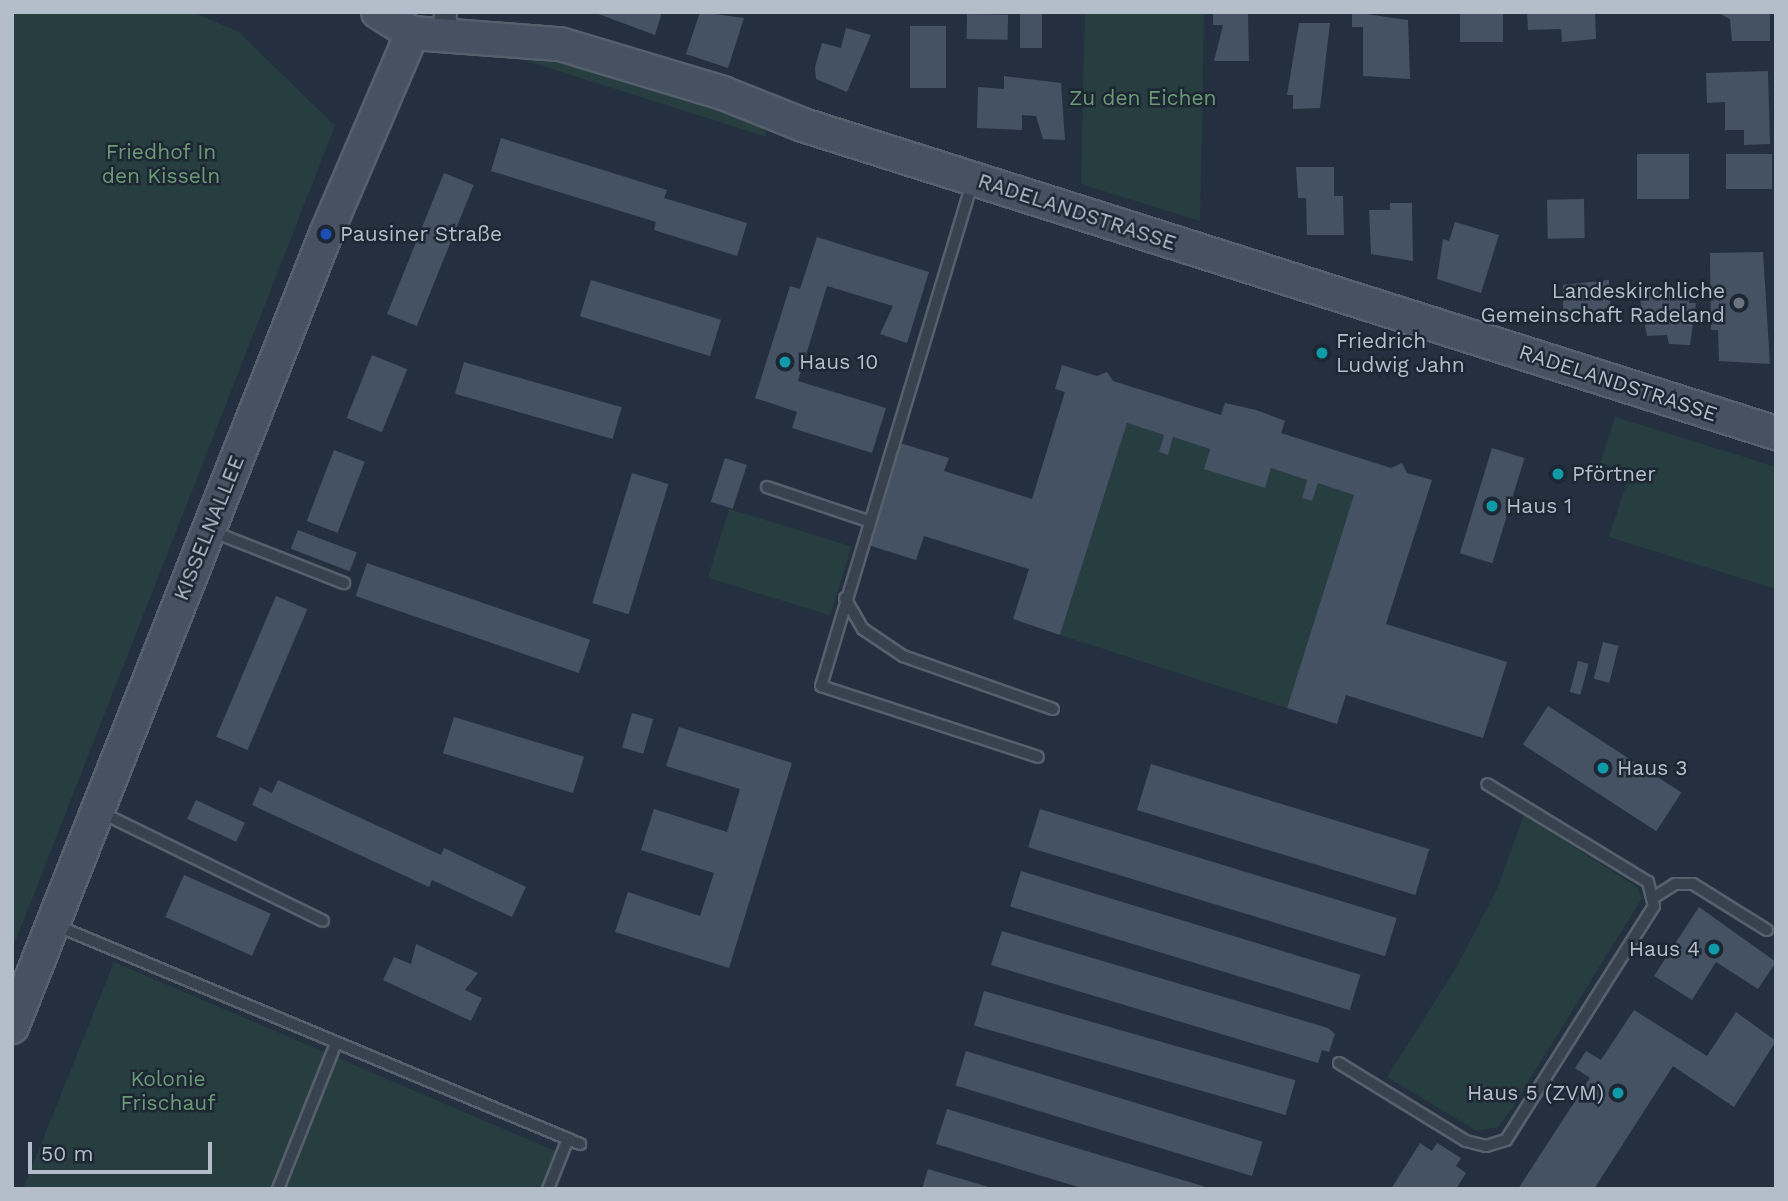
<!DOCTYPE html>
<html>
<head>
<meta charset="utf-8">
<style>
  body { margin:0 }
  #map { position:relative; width:1788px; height:1201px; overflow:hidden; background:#24303f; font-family:"Work Sans",sans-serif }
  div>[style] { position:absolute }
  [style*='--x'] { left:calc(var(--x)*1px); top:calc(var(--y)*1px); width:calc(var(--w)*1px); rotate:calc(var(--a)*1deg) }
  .green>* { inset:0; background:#263e40; transform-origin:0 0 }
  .building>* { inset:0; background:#455263; transform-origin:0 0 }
  .roads { filter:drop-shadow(2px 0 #56606d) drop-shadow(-2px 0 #56606d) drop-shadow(0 2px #56606d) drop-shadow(0 -2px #56606d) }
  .lane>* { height:10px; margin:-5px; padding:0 5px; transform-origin:5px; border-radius:5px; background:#38424f }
  .street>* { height:21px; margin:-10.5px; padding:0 10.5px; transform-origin:10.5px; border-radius:10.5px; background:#38424f }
  .secondary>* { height:32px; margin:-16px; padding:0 16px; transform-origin:16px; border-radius:16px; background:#465162 }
  .dots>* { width:19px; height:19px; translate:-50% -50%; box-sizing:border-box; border:4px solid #1d2734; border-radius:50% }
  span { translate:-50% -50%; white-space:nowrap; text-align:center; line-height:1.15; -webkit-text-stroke:5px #1d2734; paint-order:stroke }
  .park-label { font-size:21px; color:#6b9b75 }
  .street-label { font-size:21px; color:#b4bdca }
  .poi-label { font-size:21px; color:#b4bdca }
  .left { translate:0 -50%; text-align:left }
  .right { translate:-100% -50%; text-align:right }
  .frame { position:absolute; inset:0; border:14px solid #b4bdca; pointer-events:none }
  .scale { position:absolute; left:28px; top:1142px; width:184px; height:32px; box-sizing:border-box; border:4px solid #b4bdca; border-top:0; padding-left:9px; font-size:21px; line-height:24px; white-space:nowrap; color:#b4bdca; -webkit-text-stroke:5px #1d2734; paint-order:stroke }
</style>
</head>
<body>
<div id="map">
  <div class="green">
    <i style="clip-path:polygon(12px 12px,192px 12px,239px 32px,335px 126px,12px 950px)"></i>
    <i style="clip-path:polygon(1085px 12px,1204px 12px,1200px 221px,1081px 184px)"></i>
    <i style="clip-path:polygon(502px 53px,559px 55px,760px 119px,767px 137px)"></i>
    <i style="clip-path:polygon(1615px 417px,1776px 467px,1776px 589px,1609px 537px,1630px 473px,1600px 463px)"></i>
    <i style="clip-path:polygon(1127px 423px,1164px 435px,1159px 452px,1168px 454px,1173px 437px,1210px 449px,1204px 469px,1271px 468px,1307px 480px,1302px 498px,1312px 501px,1318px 483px,1354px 495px,1287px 708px,1060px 635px)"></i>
    <i style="left:729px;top:509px;width:128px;height:72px;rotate:17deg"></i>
    <i style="clip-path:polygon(1524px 815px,1637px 887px,1642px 898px,1512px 1108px,1498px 1127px,1477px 1131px,1387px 1077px,1456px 968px,1497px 889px)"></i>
    <i style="clip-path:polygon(114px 962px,555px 1151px,540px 1189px,23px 1189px)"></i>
  </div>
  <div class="building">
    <i style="clip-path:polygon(593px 12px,662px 12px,655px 35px)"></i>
    <i style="clip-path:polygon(700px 12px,744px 18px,728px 68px,686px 54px)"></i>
    <i style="left:1020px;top:12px;width:22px;height:36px"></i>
    <i style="clip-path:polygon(1213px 12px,1248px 12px,1249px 61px,1214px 61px,1223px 25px,1213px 25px)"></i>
    <i style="clip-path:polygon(1352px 12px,1408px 20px,1410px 79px,1363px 76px,1363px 27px,1352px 27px)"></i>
    <i style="left:1460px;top:12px;width:43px;height:30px"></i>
    <i style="clip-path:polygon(1527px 12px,1595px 12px,1596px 39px,1562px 42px,1561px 29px,1528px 30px)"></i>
    <i style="clip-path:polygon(1717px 12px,1770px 12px,1770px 41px,1732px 41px,1730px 19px)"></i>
    <i style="left:967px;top:14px;width:41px;height:25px;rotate:1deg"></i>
    <i style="clip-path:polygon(1299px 23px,1330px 23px,1320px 108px,1293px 109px,1293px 95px,1287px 95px)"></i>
    <i style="left:910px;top:26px;width:36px;height:62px"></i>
    <i style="clip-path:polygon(846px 28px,871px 35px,847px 92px,816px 79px,815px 67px,822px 43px,841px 48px)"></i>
    <i style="clip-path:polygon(1768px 71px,1770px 144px,1744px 145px,1744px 130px,1725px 130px,1725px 102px,1707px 103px,1706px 73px)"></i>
    <i style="clip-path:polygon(1004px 76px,1061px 83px,1065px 140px,1043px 139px,1036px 116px,1022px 115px,1022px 130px,977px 128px,978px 87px,1004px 89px)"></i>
    <i style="clip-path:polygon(501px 138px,667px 190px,664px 198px,747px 223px,737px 256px,654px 230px,656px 222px,491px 171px)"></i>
    <i style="left:1637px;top:154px;width:52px;height:45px"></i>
    <i style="left:1772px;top:154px;width:35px;height:46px;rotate:90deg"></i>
    <i style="clip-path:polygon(1296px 167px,1334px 167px,1334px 196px,1343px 196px,1344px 235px,1307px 235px,1306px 198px,1298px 198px)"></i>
    <i style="left:444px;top:173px;width:32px;height:152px;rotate:22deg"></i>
    <i style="left:1584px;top:199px;width:39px;height:37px;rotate:89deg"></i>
    <i style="clip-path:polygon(1390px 203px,1412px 203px,1413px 261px,1371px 254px,1369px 210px,1390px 210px)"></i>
    <i style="clip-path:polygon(1455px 222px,1499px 235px,1481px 293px,1437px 279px,1443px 239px,1449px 241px)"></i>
    <i style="clip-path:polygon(817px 237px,929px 272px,907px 343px,880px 334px,893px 306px,827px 286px,798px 381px,886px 408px,872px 453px,792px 428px,797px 412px,755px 398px,790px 286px,800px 289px)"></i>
    <i style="clip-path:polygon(1763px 252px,1770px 364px,1719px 361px,1718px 330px,1711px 330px,1710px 253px)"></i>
    <i style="left:591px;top:280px;width:136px;height:38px;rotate:17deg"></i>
    <i style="clip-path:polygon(1609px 280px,1611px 316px,1563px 317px,1563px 285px)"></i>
    <i style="clip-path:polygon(1689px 288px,1689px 303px,1696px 303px,1690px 345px,1669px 344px,1667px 335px,1647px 336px,1638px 289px)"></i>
    <i style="left:372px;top:355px;width:38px;height:68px;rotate:22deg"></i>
    <i style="left:464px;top:362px;width:164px;height:33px;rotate:16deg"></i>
    <i style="clip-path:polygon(1062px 365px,1097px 376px,1107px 372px,1113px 381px,1221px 415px,1225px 403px,1256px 410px,1285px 421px,1281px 433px,1391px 468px,1402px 463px,1407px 473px,1432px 480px,1386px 624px,1507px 662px,1483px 738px,1346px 695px,1337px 724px,1287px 708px,1354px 495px,1318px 483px,1312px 501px,1302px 498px,1307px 480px,1271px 468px,1265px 488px,1204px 469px,1210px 449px,1173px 437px,1168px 455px,1159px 452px,1164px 435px,1127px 423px,1060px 635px,1013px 619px,1029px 569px,924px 536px,916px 560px,868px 545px,900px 443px,949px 458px,944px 471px,1032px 499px,1065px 392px,1055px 389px)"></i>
    <i style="left:1492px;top:448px;width:34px;height:110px;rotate:17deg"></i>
    <i style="left:334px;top:450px;width:33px;height:76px;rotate:21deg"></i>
    <i style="left:725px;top:458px;width:23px;height:46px;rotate:18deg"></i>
    <i style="clip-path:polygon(1553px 467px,1565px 471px,1562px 482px,1550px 477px)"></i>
    <i style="left:632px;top:473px;width:38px;height:136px;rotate:17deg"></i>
    <i style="left:298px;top:530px;width:63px;height:20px;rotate:21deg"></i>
    <i style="left:367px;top:563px;width:236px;height:35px;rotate:19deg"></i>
    <i style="left:276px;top:596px;width:34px;height:153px;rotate:23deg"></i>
    <i style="left:1603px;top:642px;width:16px;height:38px;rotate:14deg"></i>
    <i style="left:1578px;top:661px;width:11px;height:32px;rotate:15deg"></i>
    <i style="left:1548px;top:706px;width:159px;height:46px;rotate:33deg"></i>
    <i style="left:632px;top:713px;width:22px;height:36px;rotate:16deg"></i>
    <i style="left:454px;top:717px;width:136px;height:38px;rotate:17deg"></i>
    <i style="clip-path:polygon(679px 727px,792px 763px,729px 968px,615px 932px,628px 892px,700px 916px,714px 873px,641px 850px,654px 809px,727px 832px,740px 789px,666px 766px)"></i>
    <i style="left:1151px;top:764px;width:291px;height:48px;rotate:17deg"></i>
    <i style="clip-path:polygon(278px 780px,441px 855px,444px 848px,526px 887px,512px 917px,432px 880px,429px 887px,252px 805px,260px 787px,272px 793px)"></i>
    <i style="left:196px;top:800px;width:54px;height:21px;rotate:25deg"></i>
    <i style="left:1040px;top:809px;width:373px;height:40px;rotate:17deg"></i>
    <i style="left:1021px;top:871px;width:355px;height:37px;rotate:17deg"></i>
    <i style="left:184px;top:875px;width:95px;height:46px;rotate:24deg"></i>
    <i style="clip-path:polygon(1699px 907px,1776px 962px,1758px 989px,1716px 962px,1692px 1000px,1654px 976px)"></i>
    <i style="clip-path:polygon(1002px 931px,1328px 1028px,1335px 1034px,1329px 1052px,1322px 1050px,1318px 1063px,991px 965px)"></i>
    <i style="clip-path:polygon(416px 944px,478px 973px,465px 990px,482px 998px,471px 1021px,383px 980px,394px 957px,411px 964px)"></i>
    <i style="left:984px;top:991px;width:324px;height:36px;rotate:16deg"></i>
    <i style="clip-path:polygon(1634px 1010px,1707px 1056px,1736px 1012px,1776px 1041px,1734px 1107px,1673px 1066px,1594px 1189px,1518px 1189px,1590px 1078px,1575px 1068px,1586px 1051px,1601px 1060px)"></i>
    <i style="left:966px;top:1051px;width:310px;height:36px;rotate:17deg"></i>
    <i style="clip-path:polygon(947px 1109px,1209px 1188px,1209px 1189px,1085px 1189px,936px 1144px)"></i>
    <i style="clip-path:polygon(1420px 1143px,1432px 1151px,1437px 1143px,1461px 1158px,1456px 1166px,1466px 1173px,1456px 1189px,1391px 1189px)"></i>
    <i style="clip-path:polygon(928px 1169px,992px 1188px,992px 1189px,922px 1189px)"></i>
  </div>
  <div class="roads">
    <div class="lane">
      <i style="--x:973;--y:180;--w:528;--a:106.72"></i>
      <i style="--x:821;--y:686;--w:228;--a:18.1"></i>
      <i style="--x:767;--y:487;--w:107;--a:18.6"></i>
      <i style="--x:211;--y:531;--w:143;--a:21.4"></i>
      <i style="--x:845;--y:598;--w:36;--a:60"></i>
      <i style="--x:863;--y:629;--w:48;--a:34"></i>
      <i style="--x:903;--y:656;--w:159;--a:19.5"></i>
      <i style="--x:100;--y:812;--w:248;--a:26"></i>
      <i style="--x:1656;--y:896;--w:22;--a:-32"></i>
      <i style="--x:1675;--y:884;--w:18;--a:0"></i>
      <i style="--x:1693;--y:884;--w:87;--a:31.9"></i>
      <i style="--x:55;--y:925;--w:569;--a:22.64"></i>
      <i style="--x:1339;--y:1063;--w:149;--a:31.6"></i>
      <i style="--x:1466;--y:1141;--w:21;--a:14"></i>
      <i style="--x:1486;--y:1146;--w:21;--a:-17"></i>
      <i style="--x:1506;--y:1140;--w:277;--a:-57.7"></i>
      <i style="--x:1654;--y:906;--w:25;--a:-104"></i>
      <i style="--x:1648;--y:882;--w:188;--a:-148.7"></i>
      <i style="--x:278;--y:1189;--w:157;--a:-68.3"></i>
      <i style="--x:548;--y:1189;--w:54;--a:-68.2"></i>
    </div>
    <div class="street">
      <i style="--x:444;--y:39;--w:27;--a:-88"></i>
    </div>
    <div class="secondary">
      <i style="--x:378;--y:12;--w:40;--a:32"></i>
      <i style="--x:412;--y:33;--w:148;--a:4.3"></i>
      <i style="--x:560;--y:44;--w:170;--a:16.7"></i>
      <i style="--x:723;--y:93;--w:86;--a:21.8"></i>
      <i style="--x:803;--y:125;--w:1021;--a:17.57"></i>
      <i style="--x:12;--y:1027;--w:853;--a:-68.4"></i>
      <i style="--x:326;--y:234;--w:219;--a:-66.8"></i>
    </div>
  </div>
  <div class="dots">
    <i style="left:326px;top:234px;background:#1a4fb4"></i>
    <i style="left:1739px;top:303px;background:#6b7280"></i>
    <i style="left:1322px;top:353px;background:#0f9aa8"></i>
    <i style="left:785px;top:362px;background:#0f9aa8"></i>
    <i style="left:1558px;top:474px;background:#0f9aa8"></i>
    <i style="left:1492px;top:506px;background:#0f9aa8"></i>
    <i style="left:1603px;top:768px;background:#0f9aa8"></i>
    <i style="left:1714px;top:949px;background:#0f9aa8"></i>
    <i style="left:1618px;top:1093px;background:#0f9aa8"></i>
  </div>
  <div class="park-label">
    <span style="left:1143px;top:98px">Zu den Eichen</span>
    <span style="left:161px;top:164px">Friedhof In<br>den Kisseln</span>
    <span style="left:168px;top:1091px">Kolonie<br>Frischauf</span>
  </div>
  <div class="street-label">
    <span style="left:1077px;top:212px;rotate:18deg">RADELANDSTRASSE</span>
    <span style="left:1618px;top:383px;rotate:18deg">RADELANDSTRASSE</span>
    <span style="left:209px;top:528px;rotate:-68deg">KISSELNALLEE</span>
  </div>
  <div class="poi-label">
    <span class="left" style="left:340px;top:234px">Pausiner Straße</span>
    <span class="right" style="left:1725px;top:303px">Landeskirchliche<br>Gemeinschaft Radeland</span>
    <span class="left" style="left:1336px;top:353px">Friedrich<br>Ludwig Jahn</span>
    <span class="left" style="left:799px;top:362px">Haus 10</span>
    <span class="left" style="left:1572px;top:474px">Pförtner</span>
    <span class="left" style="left:1506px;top:506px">Haus 1</span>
    <span class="left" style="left:1617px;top:768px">Haus 3</span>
    <span class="right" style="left:1700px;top:949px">Haus 4</span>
    <span class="right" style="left:1604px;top:1093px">Haus 5 (ZVM)</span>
  </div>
  <div class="frame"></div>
  <div class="scale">50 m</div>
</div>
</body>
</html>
